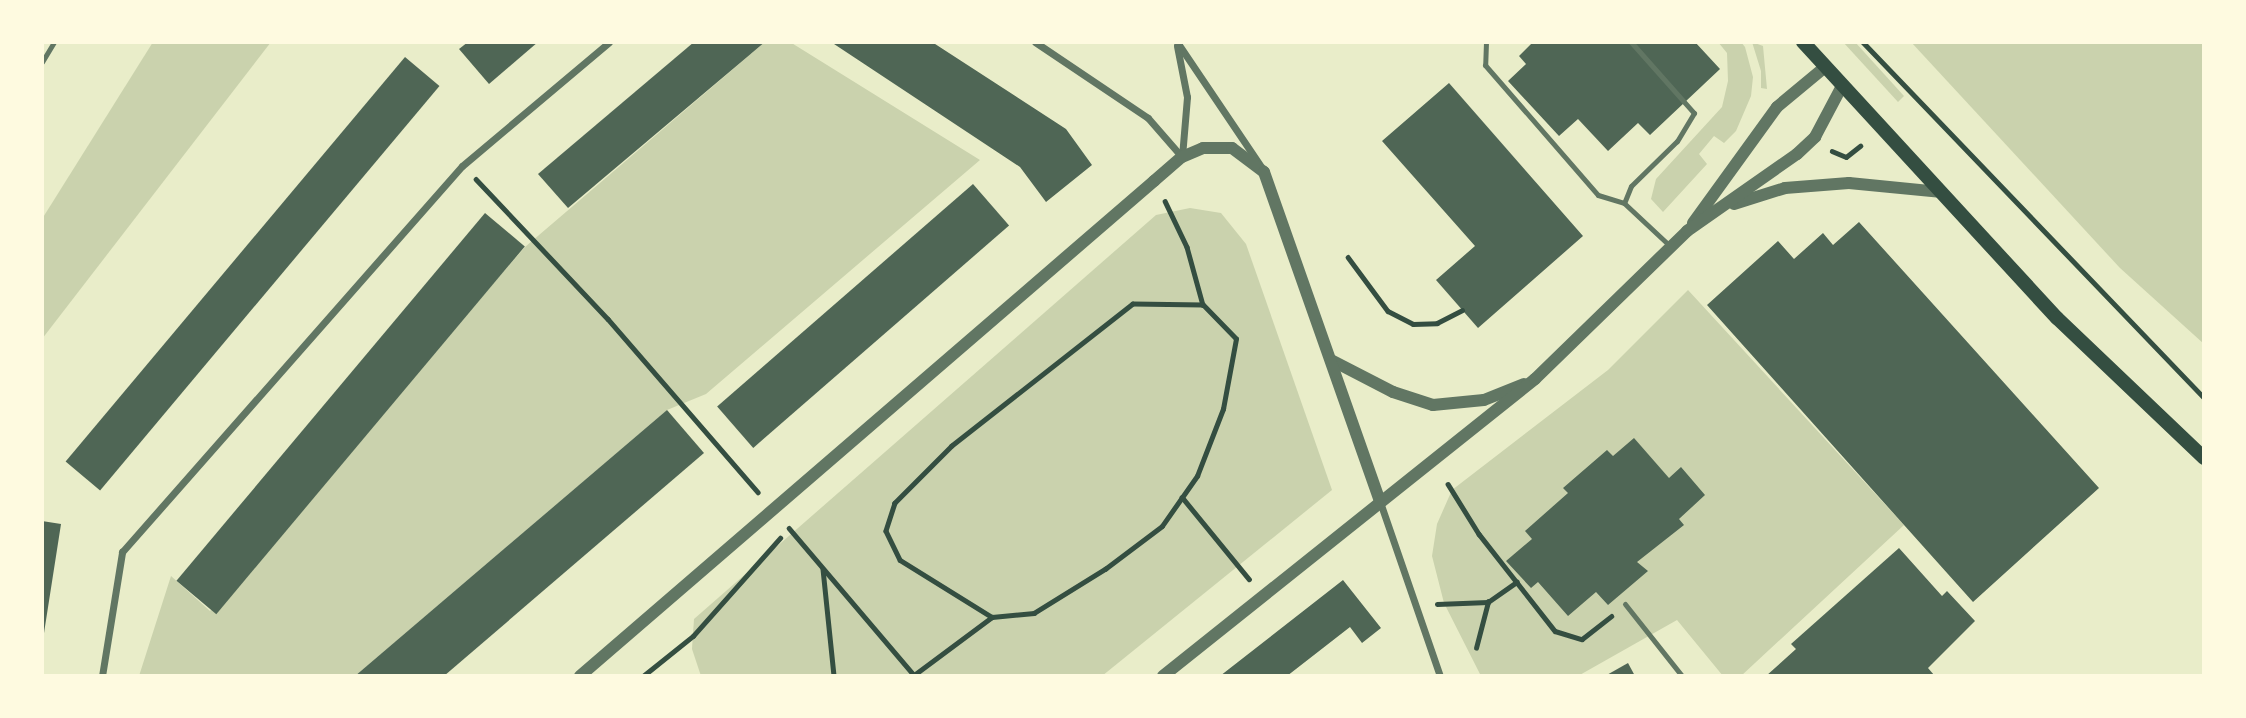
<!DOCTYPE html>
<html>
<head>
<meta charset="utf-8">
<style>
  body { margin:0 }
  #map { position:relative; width:2246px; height:718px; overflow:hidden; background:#e9edc9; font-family:Ubuntu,sans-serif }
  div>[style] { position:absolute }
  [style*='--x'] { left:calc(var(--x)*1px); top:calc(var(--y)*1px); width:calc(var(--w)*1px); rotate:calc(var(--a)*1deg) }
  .green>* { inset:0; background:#cad2ad }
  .building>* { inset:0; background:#4f6655; transform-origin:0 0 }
  .path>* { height:4.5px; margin:-2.25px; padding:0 2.25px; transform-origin:2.25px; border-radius:2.25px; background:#344e41 }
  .service>* { height:5px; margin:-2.5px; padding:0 2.5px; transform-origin:2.5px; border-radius:2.5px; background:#617663 }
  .minor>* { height:7px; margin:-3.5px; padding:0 3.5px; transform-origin:3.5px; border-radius:3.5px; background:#617663 }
  .tertiary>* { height:12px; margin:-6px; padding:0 6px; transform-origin:6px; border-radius:6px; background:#617663 }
  .secondary>* { height:14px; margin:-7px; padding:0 7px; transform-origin:7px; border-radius:7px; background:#344e41 }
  span { translate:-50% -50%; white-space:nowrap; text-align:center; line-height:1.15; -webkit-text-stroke:6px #fefae0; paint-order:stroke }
  .frame { position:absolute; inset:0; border:44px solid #fefae0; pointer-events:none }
</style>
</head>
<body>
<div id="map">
  <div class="green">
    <i style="clip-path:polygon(153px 42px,271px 42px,42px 339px,42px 219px)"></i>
    <i style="clip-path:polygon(765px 42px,790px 42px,980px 160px,706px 394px,667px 410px,355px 676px,139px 676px,171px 576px,210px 611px,525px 247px)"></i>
    <i style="clip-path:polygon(1718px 42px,1741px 42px,1745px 47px,1753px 77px,1751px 96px,1736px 131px,1724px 143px,1714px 136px,1699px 154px,1707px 164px,1663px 212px,1651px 199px,1656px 179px,1722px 107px,1728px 81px,1727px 53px)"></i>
    <i style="clip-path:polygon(1752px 42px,1763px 46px,1767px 89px,1761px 88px,1761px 71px)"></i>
    <i style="clip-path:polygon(1843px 42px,1855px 42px,1904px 96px,1898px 102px)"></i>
    <i style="clip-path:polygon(1911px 42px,2204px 42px,2204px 344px,2120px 268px)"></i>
    <i style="clip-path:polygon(1190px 208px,1221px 213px,1246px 244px,1332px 490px,1102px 676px,701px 676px,692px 649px,694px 619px,1156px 215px)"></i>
    <i style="clip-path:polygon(1688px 290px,1904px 525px,1741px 676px,1723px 676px,1677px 620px,1578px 676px,1481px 676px,1444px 603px,1432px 556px,1437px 524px,1452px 490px,1608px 370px)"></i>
  </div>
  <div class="building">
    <i style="clip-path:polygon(468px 42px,538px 42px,489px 84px,459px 49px)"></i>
    <i style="clip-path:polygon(694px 42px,765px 42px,568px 208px,538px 174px)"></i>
    <i style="clip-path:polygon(831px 42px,932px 42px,1066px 129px,1092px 165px,1046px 202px,1020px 167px)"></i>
    <i style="clip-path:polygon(1533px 42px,1695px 42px,1720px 69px,1650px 135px,1638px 123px,1608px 151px,1578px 119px,1559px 136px,1508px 81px,1526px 64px,1519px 56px)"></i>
    <i style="left:405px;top:57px;width:45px;height:528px;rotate:40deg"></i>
    <i style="clip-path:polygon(1449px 83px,1583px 236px,1478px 328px,1436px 280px,1475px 246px,1382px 141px)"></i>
    <i style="left:973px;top:184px;width:55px;height:339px;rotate:49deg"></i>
    <i style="left:485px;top:213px;width:52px;height:480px;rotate:40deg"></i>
    <i style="clip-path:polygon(1859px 222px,2099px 488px,1973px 602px,1707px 305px,1778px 241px,1794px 259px,1823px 233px,1833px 245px)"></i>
    <i style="clip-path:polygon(667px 410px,704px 453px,444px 676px,355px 676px)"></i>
    <i style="clip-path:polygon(1634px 438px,1669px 478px,1681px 467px,1705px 495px,1679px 519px,1684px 525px,1637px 562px,1648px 571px,1608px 605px,1596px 592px,1568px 616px,1538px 582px,1531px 588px,1506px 561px,1532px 539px,1525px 531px,1568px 493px,1563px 488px,1607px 450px,1613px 456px)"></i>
    <i style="clip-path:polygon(42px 521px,61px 524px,44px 633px,42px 632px)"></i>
    <i style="clip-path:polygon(1899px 548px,1942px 596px,1947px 591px,1975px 621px,1928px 668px,1934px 675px,1766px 676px,1796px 649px,1791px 644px)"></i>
    <i style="clip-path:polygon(1343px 580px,1381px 628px,1362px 643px,1350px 627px,1287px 676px,1220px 676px)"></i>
    <i style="clip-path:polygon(1628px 663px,1635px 676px,1605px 676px)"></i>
  </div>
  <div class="path">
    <i style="--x:1863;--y:42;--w:492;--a:46.2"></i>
    <i style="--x:1832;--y:151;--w:15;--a:23"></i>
    <i style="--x:1846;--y:157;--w:18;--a:-38"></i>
    <i style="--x:476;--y:179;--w:192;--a:46.7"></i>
    <i style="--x:608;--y:319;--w:229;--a:49.1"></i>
    <i style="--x:1165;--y:201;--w:51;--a:64.4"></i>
    <i style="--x:1187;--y:247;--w:60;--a:74.6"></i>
    <i style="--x:1348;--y:257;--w:67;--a:53.5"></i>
    <i style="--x:1388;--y:311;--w:28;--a:27"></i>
    <i style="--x:1413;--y:324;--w:24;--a:-2"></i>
    <i style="--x:1437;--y:323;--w:28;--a:-27"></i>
    <i style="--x:1448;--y:484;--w:59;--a:58.2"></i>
    <i style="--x:1479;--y:534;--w:123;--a:51.9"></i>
    <i style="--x:1555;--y:631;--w:28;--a:17"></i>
    <i style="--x:1582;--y:639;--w:37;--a:-38"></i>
    <i style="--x:1182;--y:497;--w:106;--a:50.7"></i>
    <i style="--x:789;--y:528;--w:193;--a:49.6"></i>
    <i style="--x:823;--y:569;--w:108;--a:84.1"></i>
    <i style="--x:1437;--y:604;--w:51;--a:-2.2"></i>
    <i style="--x:1488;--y:602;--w:35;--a:-35"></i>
    <i style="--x:1476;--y:648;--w:48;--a:-75.4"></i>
    <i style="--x:914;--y:675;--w:97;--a:-36.6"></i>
    <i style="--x:992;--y:617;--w:42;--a:-5.4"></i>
    <i style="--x:1034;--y:613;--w:84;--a:-31.8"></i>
    <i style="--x:1105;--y:569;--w:71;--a:-37"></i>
    <i style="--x:1162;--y:526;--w:61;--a:-55"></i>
    <i style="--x:1197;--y:476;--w:72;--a:-68.8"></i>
    <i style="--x:1223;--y:409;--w:71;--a:-79.5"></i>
    <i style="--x:1236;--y:339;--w:47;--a:-134.1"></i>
    <i style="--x:1203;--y:305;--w:70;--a:-179.2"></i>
    <i style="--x:1133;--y:304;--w:230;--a:141.9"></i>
    <i style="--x:952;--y:446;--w:81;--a:135"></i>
    <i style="--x:895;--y:503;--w:29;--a:108"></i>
    <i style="--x:886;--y:531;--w:32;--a:64"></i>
    <i style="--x:900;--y:560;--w:108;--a:31.8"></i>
    <i style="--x:643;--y:676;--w:64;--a:-38.7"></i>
    <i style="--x:693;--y:636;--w:131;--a:-48.4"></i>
  </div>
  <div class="service">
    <i style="--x:1486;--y:42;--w:23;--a:92"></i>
    <i style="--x:1485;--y:65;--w:172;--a:49"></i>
    <i style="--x:1598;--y:195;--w:27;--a:17"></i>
    <i style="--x:1631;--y:42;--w:95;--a:48.4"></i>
    <i style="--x:1694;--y:113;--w:33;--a:121"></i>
    <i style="--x:1677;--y:141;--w:64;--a:135.6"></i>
    <i style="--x:1631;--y:186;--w:18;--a:112"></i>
    <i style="--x:1624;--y:203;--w:63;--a:43.1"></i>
    <i style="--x:42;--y:62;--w:23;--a:-59"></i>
    <i style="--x:1625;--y:604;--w:92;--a:51.6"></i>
  </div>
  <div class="minor">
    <i style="--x:1035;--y:42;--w:136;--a:33.9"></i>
    <i style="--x:1148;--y:118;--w:52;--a:48.9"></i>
    <i style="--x:1177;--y:42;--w:148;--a:56"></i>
    <i style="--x:1177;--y:46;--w:52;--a:78.9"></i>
    <i style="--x:1187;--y:97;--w:60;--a:94.8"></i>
    <i style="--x:1380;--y:502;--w:184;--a:71"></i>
    <i style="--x:102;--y:676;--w:126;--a:-80.8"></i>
    <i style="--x:122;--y:552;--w:514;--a:-48.63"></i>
    <i style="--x:462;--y:166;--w:192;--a:-40.1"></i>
  </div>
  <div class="tertiary">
    <i style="--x:1734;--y:204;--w:53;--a:-17.4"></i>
    <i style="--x:1785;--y:188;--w:64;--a:-4.5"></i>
    <i style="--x:1849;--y:183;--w:91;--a:5.6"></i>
    <i style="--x:1693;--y:223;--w:143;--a:-54.1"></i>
    <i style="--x:1777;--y:107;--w:62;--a:-39.8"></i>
    <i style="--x:1331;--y:360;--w:70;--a:27.3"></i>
    <i style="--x:1393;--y:392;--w:42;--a:18"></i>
    <i style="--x:1433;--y:405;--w:51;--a:-5.6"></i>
    <i style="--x:1484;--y:400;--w:43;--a:-21.8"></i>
    <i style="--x:580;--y:676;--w:758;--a:-40.77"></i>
    <i style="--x:1154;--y:181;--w:37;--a:-41"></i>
    <i style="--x:1182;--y:157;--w:23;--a:-23"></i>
    <i style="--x:1203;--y:148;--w:29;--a:0"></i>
    <i style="--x:1232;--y:148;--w:40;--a:37"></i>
    <i style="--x:1264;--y:172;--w:350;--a:70.6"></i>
    <i style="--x:1163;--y:676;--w:476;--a:-38.6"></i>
    <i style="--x:1535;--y:379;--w:212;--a:-44.2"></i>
    <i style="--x:1687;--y:231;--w:134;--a:-35"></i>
    <i style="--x:1797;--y:154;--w:25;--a:-43"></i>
    <i style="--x:1815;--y:137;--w:58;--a:-62.1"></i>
  </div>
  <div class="secondary">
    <i style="--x:1803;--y:42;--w:375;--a:47.4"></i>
    <i style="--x:2057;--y:318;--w:203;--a:43.6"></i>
  </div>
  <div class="frame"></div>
</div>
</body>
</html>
